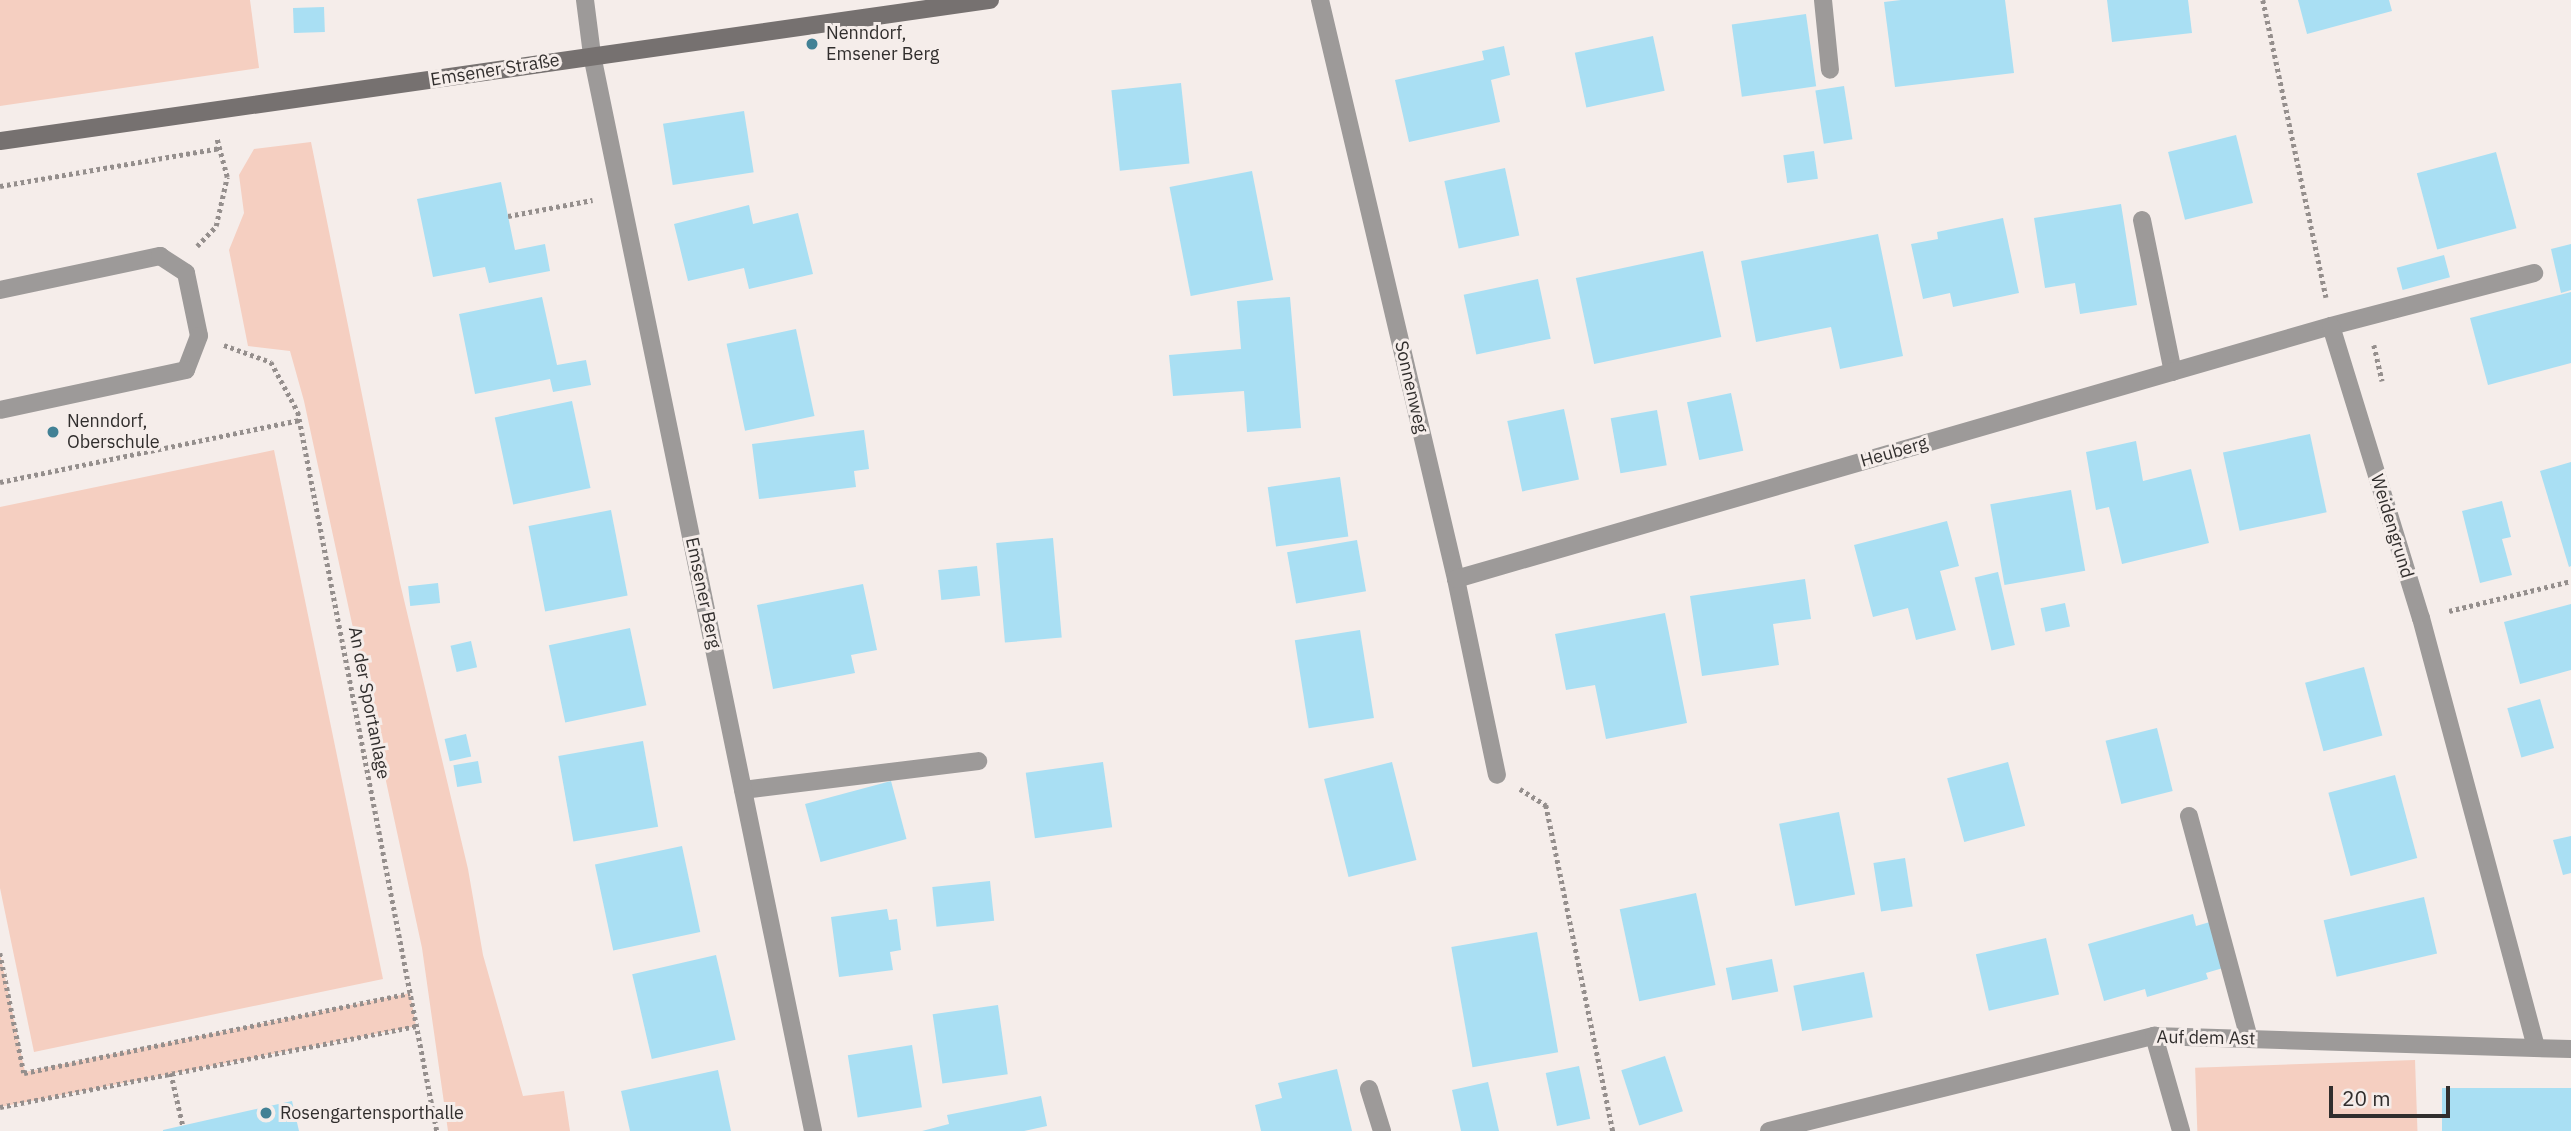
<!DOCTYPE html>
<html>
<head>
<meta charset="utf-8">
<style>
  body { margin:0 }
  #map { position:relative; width:2571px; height:1131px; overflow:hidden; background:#f5edea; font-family:"IBM Plex Sans",sans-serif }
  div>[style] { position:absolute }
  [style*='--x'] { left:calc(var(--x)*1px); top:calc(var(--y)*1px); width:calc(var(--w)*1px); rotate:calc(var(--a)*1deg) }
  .green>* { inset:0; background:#f5cfc1; transform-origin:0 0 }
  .building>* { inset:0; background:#a9dff3; transform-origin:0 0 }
  .path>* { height:4.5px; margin-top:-2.25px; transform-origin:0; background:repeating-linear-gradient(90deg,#958f8d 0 3.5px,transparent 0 7px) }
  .lane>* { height:18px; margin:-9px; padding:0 9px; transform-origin:9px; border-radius:9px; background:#9d9a99 }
  .street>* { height:18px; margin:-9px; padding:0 9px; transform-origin:9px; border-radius:9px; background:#9d9a99 }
  .secondary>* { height:18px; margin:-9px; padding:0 9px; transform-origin:9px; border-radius:9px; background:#767170 }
  .dots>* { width:19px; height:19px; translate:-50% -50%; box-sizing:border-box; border:4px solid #f5edea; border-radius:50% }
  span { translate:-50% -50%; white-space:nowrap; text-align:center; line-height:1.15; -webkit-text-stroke:6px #f5edea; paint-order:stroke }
  .poi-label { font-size:18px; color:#312e2d }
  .left { translate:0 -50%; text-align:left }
  .street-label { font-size:18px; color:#312e2d }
  .scale { position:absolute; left:2329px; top:1086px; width:121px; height:32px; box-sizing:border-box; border:4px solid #312e2d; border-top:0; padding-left:9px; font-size:21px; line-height:24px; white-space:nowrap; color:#312e2d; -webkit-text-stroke:5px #f5edea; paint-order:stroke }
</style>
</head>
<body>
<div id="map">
  <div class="green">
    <i style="clip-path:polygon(0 0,250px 0,259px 68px,0 106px)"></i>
    <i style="clip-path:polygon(311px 142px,400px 583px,468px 869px,483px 955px,523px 1096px,564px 1091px,570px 1131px,448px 1131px,422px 948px,304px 401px,290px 351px,248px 346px,229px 250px,244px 213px,239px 175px,254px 149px)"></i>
    <i style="clip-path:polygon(274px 450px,383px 979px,34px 1052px,0 888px,0 507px)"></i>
    <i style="clip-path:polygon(0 953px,25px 1072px,410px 993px,416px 1026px,0 1107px)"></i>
    <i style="left:2415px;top:1060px;width:71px;height:220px;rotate:88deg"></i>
  </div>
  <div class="building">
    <i style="clip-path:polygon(1901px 0,2005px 0,2014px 73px,1895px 87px,1884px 2px)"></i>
    <i style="clip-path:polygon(2107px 0,2188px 0,2192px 33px,2112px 42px)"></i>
    <i style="clip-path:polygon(2298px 0,2389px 0,2392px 11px,2307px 34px)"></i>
    <i style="left:324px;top:7px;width:25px;height:31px;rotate:88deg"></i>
    <i style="left:1806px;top:14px;width:73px;height:75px;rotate:82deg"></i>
    <i style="left:1653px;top:36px;width:56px;height:80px;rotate:78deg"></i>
    <i style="clip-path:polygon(1504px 46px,1510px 75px,1491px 80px,1500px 122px,1409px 142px,1395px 80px,1484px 60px,1482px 51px)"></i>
    <i style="left:1181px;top:83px;width:81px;height:70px;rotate:84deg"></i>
    <i style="left:1844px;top:86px;width:54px;height:29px;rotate:81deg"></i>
    <i style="left:744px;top:111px;width:62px;height:82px;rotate:81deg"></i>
    <i style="left:2236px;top:135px;width:70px;height:70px;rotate:76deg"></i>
    <i style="left:1814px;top:151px;width:28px;height:31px;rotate:82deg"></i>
    <i style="left:2496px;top:152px;width:79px;height:82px;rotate:75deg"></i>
    <i style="left:1505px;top:168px;width:69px;height:62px;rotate:78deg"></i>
    <i style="left:1252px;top:171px;width:111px;height:84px;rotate:79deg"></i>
    <i style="clip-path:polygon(501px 182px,515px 250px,545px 244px,550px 271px,489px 283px,485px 267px,433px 277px,417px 199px)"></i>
    <i style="clip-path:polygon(2121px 204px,2137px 305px,2080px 314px,2075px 283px,2045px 288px,2034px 218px)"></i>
    <i style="clip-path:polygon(749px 205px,753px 224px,798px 213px,813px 274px,749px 289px,744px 268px,688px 281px,674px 224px)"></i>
    <i style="clip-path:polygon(2003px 218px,2019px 293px,1953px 307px,1950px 293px,1923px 299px,1911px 244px,1938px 239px,1937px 232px)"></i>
    <i style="clip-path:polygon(1878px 234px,1903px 356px,1840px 369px,1831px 327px,1756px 342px,1741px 261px)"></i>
    <i style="clip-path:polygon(2571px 244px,2571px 290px,2561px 293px,2551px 249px)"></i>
    <i style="left:1703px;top:251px;width:88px;height:130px;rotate:78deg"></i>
    <i style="left:2444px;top:255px;width:23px;height:49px;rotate:75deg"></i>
    <i style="left:1538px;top:279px;width:61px;height:76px;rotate:78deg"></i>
    <i style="clip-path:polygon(2571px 292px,2571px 363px,2488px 385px,2470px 318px)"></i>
    <i style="clip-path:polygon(542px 297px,557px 365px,586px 360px,591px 385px,553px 392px,550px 379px,475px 394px,459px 314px)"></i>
    <i style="clip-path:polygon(1290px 297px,1301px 428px,1247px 432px,1244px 391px,1173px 396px,1169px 355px,1241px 349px,1237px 301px)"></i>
    <i style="left:796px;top:329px;width:89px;height:71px;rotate:78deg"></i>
    <i style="left:1731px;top:393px;width:59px;height:45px;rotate:78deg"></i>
    <i style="left:572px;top:401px;width:89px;height:79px;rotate:78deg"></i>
    <i style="left:1564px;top:409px;width:72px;height:58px;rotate:78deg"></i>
    <i style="left:1657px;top:410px;width:56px;height:47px;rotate:80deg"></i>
    <i style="clip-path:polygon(864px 430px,869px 469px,854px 471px,856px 487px,759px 499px,752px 444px)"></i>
    <i style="left:2310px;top:434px;width:80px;height:89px;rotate:78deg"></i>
    <i style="clip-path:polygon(2136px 441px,2143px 481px,2191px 469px,2209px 543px,2122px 564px,2109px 507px,2096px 510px,2086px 452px)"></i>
    <i style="clip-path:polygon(2571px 462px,2571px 566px,2569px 567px,2540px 471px)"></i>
    <i style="left:1340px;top:477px;width:60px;height:73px;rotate:82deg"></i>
    <i style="left:2071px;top:490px;width:82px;height:82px;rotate:80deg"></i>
    <i style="clip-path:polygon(2502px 501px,2511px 537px,2502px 539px,2512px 575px,2480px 583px,2462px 511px)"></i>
    <i style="left:611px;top:510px;width:87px;height:84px;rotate:79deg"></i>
    <i style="clip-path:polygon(1947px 521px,1959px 566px,1940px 571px,1956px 630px,1916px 640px,1908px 608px,1873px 617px,1854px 545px)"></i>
    <i style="left:1053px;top:538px;width:100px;height:57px;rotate:85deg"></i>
    <i style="left:1357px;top:540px;width:52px;height:71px;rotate:80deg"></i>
    <i style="left:977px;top:566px;width:30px;height:39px;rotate:84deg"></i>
    <i style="left:1998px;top:572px;width:75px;height:24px;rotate:77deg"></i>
    <i style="clip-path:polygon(1805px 579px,1811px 619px,1773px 624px,1779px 665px,1702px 676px,1690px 596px)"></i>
    <i style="left:438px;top:583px;width:20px;height:30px;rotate:84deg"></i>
    <i style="clip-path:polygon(863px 584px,877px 650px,851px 655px,855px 673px,773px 689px,757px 605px)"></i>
    <i style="left:2065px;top:603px;width:24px;height:25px;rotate:78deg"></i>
    <i style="clip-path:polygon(2571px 604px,2571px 670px,2520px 684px,2504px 622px)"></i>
    <i style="clip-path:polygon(1665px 613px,1687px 723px,1606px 739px,1595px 685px,1566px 690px,1555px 634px)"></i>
    <i style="left:630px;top:628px;width:79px;height:83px;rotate:78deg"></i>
    <i style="left:1360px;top:630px;width:89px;height:66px;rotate:81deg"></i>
    <i style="left:471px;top:641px;width:27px;height:21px;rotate:77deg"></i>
    <i style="left:2364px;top:667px;width:71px;height:61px;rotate:75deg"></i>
    <i style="left:2540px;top:699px;width:51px;height:34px;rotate:74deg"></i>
    <i style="left:2157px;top:728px;width:65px;height:53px;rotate:76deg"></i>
    <i style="left:466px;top:734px;width:23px;height:22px;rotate:77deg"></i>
    <i style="left:643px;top:741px;width:87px;height:86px;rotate:80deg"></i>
    <i style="left:478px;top:761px;width:22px;height:25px;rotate:80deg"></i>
    <i style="left:1103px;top:762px;width:66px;height:78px;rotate:82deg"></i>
    <i style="left:1392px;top:762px;width:101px;height:70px;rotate:76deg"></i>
    <i style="left:2008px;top:762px;width:66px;height:63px;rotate:75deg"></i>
    <i style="left:2395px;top:775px;width:86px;height:69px;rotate:75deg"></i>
    <i style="left:891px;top:781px;width:60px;height:89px;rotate:75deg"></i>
    <i style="left:1839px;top:812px;width:84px;height:61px;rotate:79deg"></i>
    <i style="clip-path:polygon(2571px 836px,2571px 873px,2563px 875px,2553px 840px)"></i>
    <i style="left:682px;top:846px;width:88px;height:89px;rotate:78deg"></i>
    <i style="left:1905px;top:858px;width:49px;height:32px;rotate:81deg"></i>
    <i style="left:990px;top:881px;width:40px;height:58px;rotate:84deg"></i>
    <i style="left:1696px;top:893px;width:94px;height:78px;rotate:78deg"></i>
    <i style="left:2424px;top:897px;width:58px;height:103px;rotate:77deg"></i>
    <i style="clip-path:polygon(887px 909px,889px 920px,897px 919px,901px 950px,890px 952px,893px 970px,839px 977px,831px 917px)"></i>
    <i style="clip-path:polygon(2193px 914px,2196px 926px,2210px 922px,2223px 968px,2206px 973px,2208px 979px,2147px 997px,2145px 989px,2104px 1001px,2088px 944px)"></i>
    <i style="left:1537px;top:932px;width:122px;height:87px;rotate:80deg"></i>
    <i style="left:2046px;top:938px;width:58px;height:72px;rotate:77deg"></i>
    <i style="left:716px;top:955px;width:87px;height:86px;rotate:77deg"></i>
    <i style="left:1772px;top:959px;width:33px;height:47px;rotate:79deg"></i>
    <i style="left:1864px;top:972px;width:46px;height:72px;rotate:79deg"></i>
    <i style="left:998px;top:1005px;width:70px;height:66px;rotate:82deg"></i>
    <i style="left:912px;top:1045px;width:63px;height:65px;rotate:81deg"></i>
    <i style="left:1665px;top:1056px;width:58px;height:46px;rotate:72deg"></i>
    <i style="left:1579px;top:1066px;width:54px;height:34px;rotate:78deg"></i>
    <i style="clip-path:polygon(1337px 1069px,1352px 1131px,1261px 1131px,1255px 1105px,1282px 1098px,1278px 1083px)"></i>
    <i style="clip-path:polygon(718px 1070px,731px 1131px,630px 1131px,621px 1091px)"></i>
    <i style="clip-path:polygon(1488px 1082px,1499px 1131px,1461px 1131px,1452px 1090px)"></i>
    <i style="left:2571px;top:1088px;width:43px;height:129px;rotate:90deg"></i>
    <i style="clip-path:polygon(1041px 1096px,1047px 1126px,1024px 1131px,922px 1131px,949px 1124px,947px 1115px)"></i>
    <i style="clip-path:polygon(292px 1101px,299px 1131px,163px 1131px,163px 1130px)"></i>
  </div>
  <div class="path">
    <i style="--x:2263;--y:0;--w:304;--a:78"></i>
    <i style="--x:0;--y:186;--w:222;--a:-9.8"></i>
    <i style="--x:508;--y:216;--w:86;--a:-10.7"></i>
    <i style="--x:197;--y:246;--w:28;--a:-46"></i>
    <i style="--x:216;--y:226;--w:50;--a:-77.3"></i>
    <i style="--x:227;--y:177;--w:39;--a:-105"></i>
    <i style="--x:224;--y:345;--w:50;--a:19.9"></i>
    <i style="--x:271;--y:362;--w:57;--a:61.6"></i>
    <i style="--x:298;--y:412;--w:732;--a:79.06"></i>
    <i style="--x:2374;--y:345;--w:37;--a:77"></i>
    <i style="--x:0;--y:482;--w:306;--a:-11.7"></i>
    <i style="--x:2449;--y:611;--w:126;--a:-13.8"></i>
    <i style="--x:1520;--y:789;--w:31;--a:32"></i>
    <i style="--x:1546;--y:805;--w:333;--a:78.4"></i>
    <i style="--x:0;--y:953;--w:122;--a:78.7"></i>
    <i style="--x:24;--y:1073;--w:394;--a:-11.7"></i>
    <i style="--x:171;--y:1073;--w:54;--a:77.2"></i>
    <i style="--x:0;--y:1107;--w:424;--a:-11"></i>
  </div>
  <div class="lane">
    <i style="--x:1823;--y:0;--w:70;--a:84.3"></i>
    <i style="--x:2142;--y:220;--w:155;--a:78.5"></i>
    <i style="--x:0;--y:290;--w:164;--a:-12"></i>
    <i style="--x:160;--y:256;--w:31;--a:33"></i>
    <i style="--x:186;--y:273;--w:64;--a:78.3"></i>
    <i style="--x:199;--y:336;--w:36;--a:111"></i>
    <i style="--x:186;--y:370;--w:190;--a:167.9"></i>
    <i style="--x:2331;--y:326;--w:210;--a:-14.6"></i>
    <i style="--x:743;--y:790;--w:237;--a:-7"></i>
    <i style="--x:2189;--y:816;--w:231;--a:74.9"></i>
    <i style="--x:2154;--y:1036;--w:99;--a:74.1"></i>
    <i style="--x:1369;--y:1089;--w:44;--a:72.8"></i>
  </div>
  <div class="street">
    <i style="--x:585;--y:0;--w:55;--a:82.7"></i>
    <i style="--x:592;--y:55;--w:1098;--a:78.39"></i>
    <i style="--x:1320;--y:0;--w:595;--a:76.78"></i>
    <i style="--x:1456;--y:579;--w:200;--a:78.2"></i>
    <i style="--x:1456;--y:579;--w:911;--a:-16.13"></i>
    <i style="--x:2331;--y:326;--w:306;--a:72.9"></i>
    <i style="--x:2421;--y:618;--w:445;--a:75"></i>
    <i style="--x:1769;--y:1131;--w:397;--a:-13.9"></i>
    <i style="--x:2154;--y:1036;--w:417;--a:1.8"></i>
  </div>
  <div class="secondary">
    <i style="--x:0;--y:141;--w:1000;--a:-8.11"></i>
  </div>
  <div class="dots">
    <i style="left:812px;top:44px;background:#428195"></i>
    <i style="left:53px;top:432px;background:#428195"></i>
    <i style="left:266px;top:1113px;background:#428195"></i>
  </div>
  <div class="poi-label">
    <span class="left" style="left:826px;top:44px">Nenndorf,<br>Emsener Berg</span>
    <span class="left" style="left:67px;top:432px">Nenndorf,<br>Oberschule</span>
    <span class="left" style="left:280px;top:1113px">Rosengartensporthalle</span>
  </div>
  <div class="street-label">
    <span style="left:495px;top:70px;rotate:-9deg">Emsener Straße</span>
    <span style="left:1411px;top:387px;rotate:77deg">Sonnenweg</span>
    <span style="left:1894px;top:452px;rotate:-16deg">Heuberg</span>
    <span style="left:2392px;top:526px;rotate:73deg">Weidengrund</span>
    <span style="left:703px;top:593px;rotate:78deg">Emsener Berg</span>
    <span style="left:369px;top:703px;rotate:79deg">An der Sportanlage</span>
    <span style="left:2206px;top:1038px;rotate:1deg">Auf dem Ast</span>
  </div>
  <div class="scale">20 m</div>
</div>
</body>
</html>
